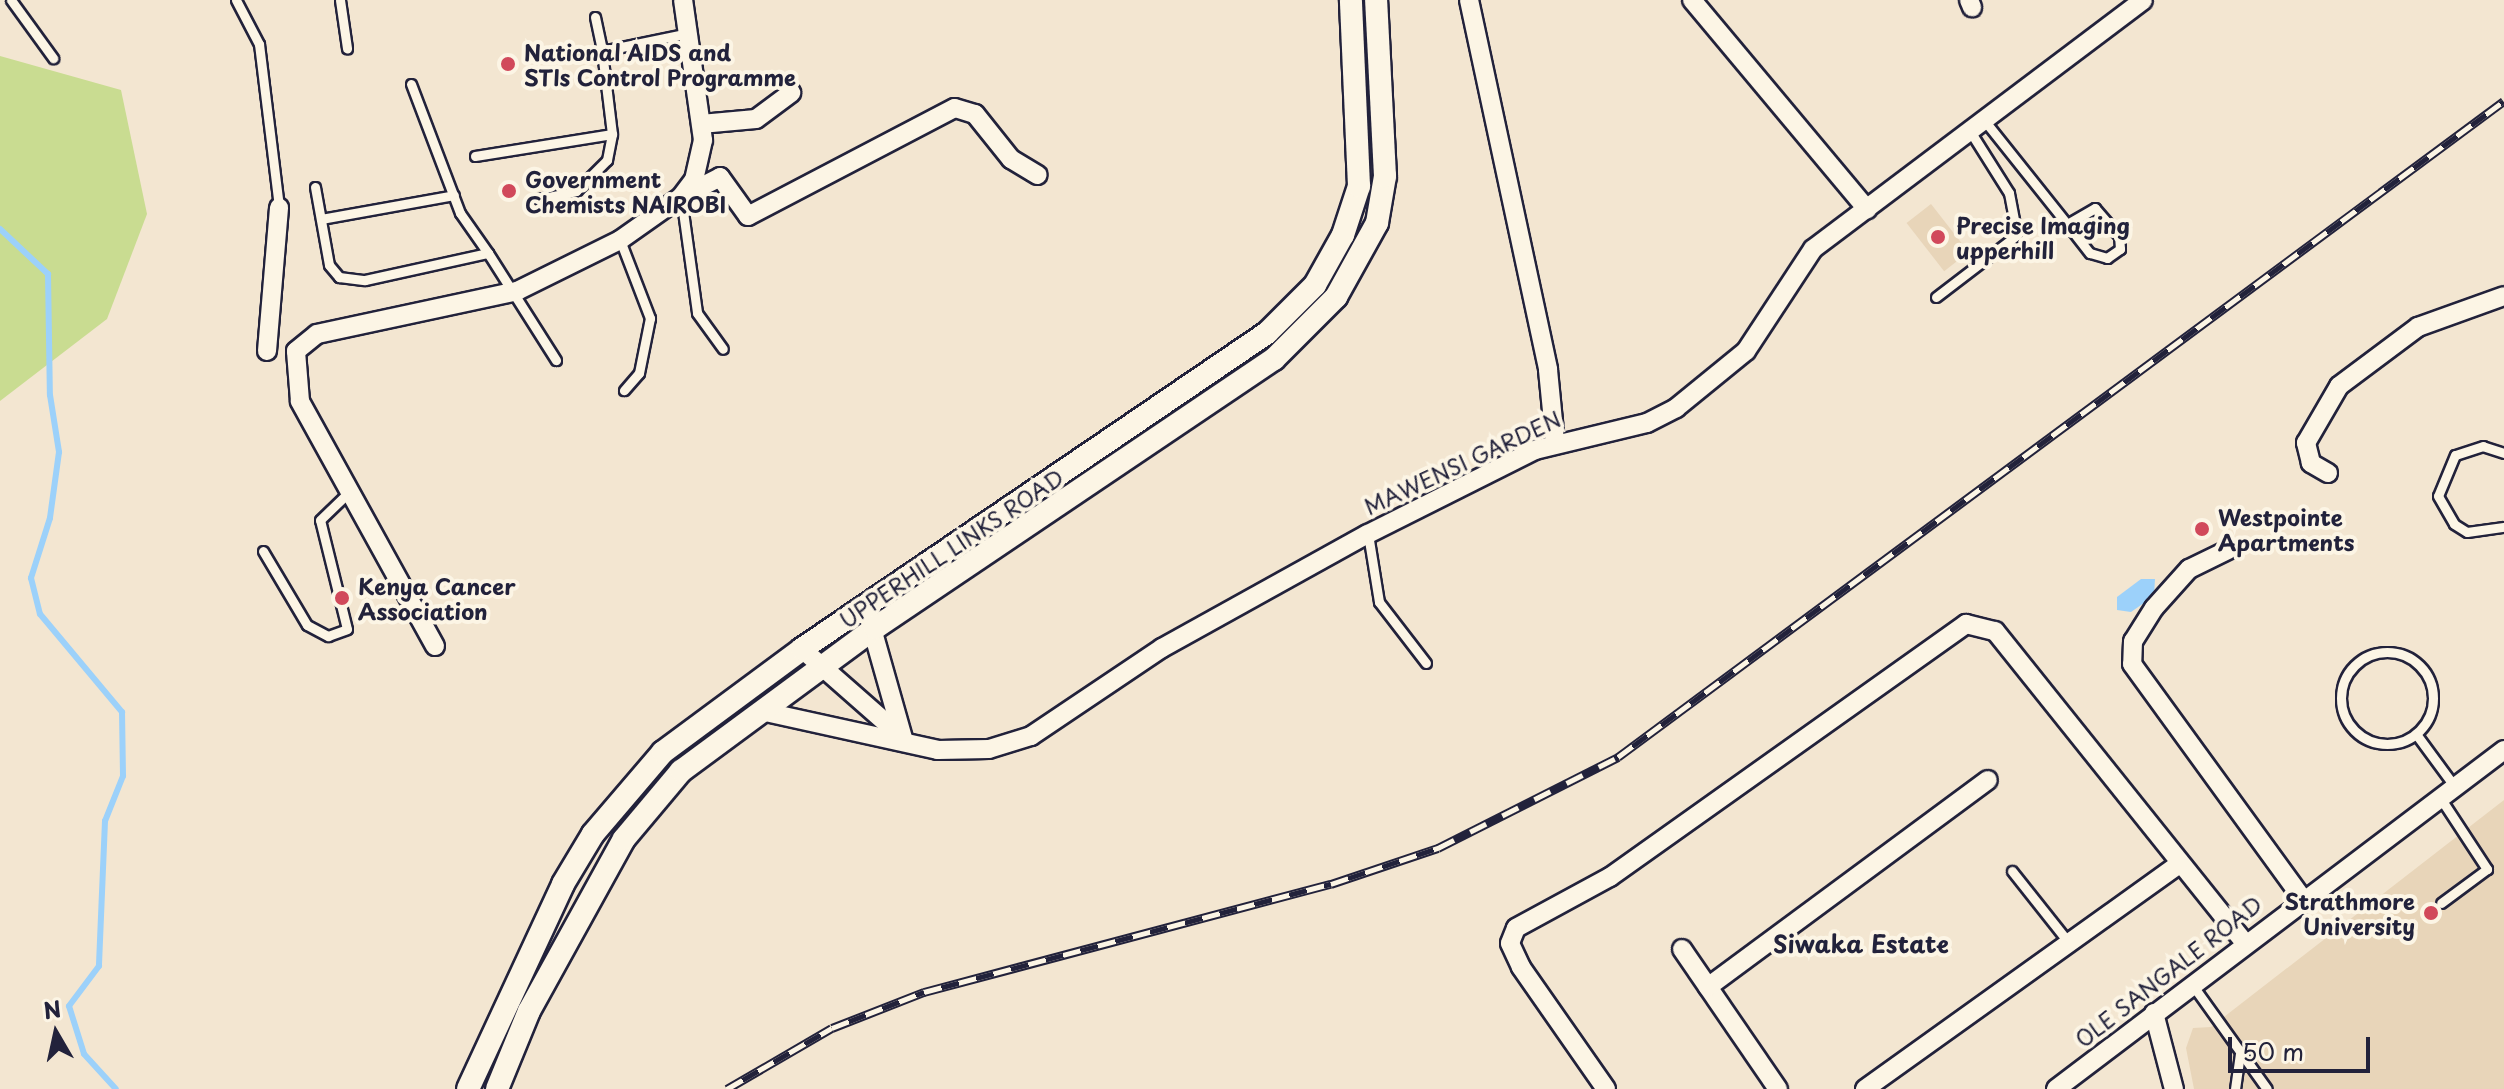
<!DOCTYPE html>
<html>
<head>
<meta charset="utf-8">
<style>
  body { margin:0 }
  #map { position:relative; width:2504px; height:1089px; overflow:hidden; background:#f3e6d1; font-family:"Playpen Sans",sans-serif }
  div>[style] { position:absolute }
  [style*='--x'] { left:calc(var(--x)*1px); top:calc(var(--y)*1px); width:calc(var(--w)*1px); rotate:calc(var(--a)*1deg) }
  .built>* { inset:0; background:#e8d5b9; transform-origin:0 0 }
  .green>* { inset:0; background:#c9dc91 }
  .water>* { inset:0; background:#9cd1fa }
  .stream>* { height:6px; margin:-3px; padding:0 3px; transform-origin:3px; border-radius:3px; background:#9cd1fa }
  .roads { filter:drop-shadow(2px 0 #22223b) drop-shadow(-2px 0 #22223b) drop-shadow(0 2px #22223b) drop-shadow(0 -2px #22223b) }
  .service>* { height:9px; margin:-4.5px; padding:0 4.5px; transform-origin:4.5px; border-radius:4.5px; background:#fcf5e5 }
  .service>.ring { margin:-4.5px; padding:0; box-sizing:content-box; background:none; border:9px solid #fcf5e5; border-radius:50% }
  .minor>* { height:18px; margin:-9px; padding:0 9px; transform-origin:9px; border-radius:9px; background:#fcf5e5 }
  .tertiary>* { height:22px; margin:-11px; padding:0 11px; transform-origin:11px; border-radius:11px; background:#fcf5e5 }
  .rail>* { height:9px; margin-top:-4.5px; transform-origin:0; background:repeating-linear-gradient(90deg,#fcf5e5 0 18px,#22223b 0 36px); box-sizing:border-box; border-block:2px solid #22223b }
  .dots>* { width:22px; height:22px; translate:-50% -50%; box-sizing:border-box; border:4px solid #fcf5e5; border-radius:50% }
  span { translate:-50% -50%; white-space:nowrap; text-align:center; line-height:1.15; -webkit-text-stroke:8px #fcf5e5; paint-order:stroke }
  .poi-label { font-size:22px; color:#22223b; font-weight:700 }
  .left { translate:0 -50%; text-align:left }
  .right { translate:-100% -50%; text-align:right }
  .street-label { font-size:22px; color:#22223b }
  .neighbourhood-label { font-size:24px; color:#22223b; font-weight:700 }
  .north { position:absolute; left:16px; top:993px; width:80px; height:80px; -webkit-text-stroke:6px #fcf5e5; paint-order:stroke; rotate:351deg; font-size:22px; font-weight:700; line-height:32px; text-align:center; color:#22223b }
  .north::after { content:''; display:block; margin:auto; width:28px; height:36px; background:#22223b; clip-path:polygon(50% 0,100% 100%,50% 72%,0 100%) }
  .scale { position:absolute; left:2228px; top:1037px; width:142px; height:36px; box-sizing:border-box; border:4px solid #22223b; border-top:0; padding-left:10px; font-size:24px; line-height:28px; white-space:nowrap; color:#22223b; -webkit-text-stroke:6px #fcf5e5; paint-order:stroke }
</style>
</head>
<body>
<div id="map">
  <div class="built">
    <i style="left:1931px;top:204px;width:61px;height:31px;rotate:52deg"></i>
    <i style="clip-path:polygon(2504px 800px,2504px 1089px,2194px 1089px,2186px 1048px,2193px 1028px,2211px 1027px)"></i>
  </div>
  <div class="green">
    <i style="clip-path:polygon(0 56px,121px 90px,147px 214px,107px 319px,0 401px)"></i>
  </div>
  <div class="water">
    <i style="clip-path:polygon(2141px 579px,2155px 579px,2154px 596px,2131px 612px,2117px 610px,2117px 597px)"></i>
  </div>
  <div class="stream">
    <i style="--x:0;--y:229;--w:66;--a:43.2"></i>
    <i style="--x:48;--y:274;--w:121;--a:89.1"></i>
    <i style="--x:50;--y:395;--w:58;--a:81"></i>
    <i style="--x:59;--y:452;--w:67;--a:97.8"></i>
    <i style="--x:50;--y:518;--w:63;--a:107.6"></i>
    <i style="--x:31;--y:578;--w:37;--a:76"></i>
    <i style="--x:40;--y:614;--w:128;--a:50.1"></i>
    <i style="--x:122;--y:712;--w:64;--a:89.1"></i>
    <i style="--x:123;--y:776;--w:48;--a:111.8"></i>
    <i style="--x:105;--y:821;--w:145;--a:92.4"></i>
    <i style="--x:99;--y:966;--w:50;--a:126.9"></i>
    <i style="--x:69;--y:1006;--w:50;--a:72.6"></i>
    <i style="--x:84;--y:1054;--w:47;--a:47.6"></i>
  </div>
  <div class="roads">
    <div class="service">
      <i style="--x:11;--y:0;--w:72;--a:54.1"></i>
      <i style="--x:236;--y:0;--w:50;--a:62.4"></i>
      <i style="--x:259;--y:44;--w:164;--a:83"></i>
      <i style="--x:340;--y:0;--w:49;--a:81.7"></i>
      <i style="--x:595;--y:17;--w:35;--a:78"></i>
      <i style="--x:602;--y:51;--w:89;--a:-11.7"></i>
      <i style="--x:411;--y:84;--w:138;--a:69.2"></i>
      <i style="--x:460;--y:213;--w:49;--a:55"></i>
      <i style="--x:1984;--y:120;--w:133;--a:51.4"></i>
      <i style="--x:2067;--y:224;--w:37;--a:52"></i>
      <i style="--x:2090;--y:253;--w:18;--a:16"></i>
      <i style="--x:2107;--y:258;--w:16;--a:-35"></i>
      <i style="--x:2120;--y:249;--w:13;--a:-94"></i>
      <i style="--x:2119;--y:236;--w:37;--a:-131"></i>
      <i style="--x:2095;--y:208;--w:32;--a:150"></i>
      <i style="--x:475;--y:156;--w:139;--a:-9.1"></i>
      <i style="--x:315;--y:187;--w:79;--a:79.8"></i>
      <i style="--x:329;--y:265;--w:16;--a:50"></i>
      <i style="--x:339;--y:277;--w:26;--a:7"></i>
      <i style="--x:365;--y:280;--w:126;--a:-12.4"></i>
      <i style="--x:488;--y:253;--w:127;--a:57.6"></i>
      <i style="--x:681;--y:197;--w:117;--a:82.1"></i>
      <i style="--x:697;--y:313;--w:44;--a:54.2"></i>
      <i style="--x:539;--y:199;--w:38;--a:-12"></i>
      <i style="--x:576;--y:191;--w:44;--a:-45"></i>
      <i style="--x:607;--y:160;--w:26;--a:-79"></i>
      <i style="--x:612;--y:134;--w:84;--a:-96.9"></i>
      <i style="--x:321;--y:219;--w:135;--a:-10.2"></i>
      <i style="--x:620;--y:240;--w:84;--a:69"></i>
      <i style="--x:650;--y:318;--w:56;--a:101.3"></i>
      <i style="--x:639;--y:373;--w:23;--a:131"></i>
      <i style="--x:1936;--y:297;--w:102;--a:-37.4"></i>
      <i style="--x:2017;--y:235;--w:43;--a:-100.8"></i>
      <i style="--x:2009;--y:193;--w:73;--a:-122.2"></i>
      <i style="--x:2504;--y:453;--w:22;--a:-162"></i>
      <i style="--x:2483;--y:446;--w:29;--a:162"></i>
      <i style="--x:2455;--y:455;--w:44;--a:112.5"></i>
      <i style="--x:2438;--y:496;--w:32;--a:60"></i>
      <i style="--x:2454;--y:524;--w:15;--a:32"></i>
      <i style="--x:2467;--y:532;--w:37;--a:-8"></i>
      <i style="--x:1368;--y:534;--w:69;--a:80.8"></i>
      <i style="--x:1379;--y:602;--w:77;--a:52.4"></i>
      <i style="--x:263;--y:551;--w:86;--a:59.3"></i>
      <i style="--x:307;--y:625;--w:24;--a:28"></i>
      <i style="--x:328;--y:636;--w:20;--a:-20"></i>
      <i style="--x:347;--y:629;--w:112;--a:-103.9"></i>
      <i style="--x:320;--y:520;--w:40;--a:-44"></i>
      <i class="ring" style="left:2341px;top:652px;width:83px;height:83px"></i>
      <i style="--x:2416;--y:734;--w:66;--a:53.7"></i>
      <i style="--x:2441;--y:799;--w:84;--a:56.7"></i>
      <i style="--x:2487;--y:869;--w:57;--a:143.5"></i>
      <i style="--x:2012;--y:871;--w:92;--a:51.6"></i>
      <i style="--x:2191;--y:983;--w:130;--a:54.4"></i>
      <i style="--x:2235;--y:1089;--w:35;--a:-82"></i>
    </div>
    <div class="minor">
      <i style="--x:1469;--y:0;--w:378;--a:77.9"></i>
      <i style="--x:1548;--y:370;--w:72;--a:84.4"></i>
      <i style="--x:1692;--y:0;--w:273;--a:50.1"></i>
      <i style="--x:1969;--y:0;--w:8;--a:67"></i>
      <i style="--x:701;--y:124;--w:55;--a:-5.2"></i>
      <i style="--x:756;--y:119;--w:44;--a:-36.6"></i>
      <i style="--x:687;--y:194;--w:37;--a:-27"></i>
      <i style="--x:720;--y:177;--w:48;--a:54.3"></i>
      <i style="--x:748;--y:216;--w:233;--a:-27.6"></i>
      <i style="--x:955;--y:108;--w:21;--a:17"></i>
      <i style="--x:975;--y:114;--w:58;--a:51.3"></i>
      <i style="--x:1011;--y:159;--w:31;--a:31"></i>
      <i style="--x:267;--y:351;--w:144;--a:-85.2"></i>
      <i style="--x:2328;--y:473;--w:20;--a:-150"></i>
      <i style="--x:2311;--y:463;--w:21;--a:-104"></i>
      <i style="--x:2306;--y:443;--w:66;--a:-59.9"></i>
      <i style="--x:2339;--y:386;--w:99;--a:-36.8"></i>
      <i style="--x:2418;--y:327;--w:91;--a:-19.8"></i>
      <i style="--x:2228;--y:550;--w:43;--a:154"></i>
      <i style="--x:2189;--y:569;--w:52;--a:131.9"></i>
      <i style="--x:2154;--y:608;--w:39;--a:122"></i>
      <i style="--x:2133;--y:641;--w:23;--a:92"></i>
      <i style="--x:2132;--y:664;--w:289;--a:54"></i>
      <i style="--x:869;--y:618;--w:125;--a:74.2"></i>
      <i style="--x:435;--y:646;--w:280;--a:-118.9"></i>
      <i style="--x:300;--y:401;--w:50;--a:-94.6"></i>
      <i style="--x:296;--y:351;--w:27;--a:-39"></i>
      <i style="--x:317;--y:334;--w:205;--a:-12.1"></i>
      <i style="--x:517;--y:291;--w:115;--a:-26.3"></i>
      <i style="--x:620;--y:240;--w:75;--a:-35.2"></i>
      <i style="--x:681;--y:197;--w:21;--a:-53"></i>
      <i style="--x:694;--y:180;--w:41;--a:-77.3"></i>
      <i style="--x:703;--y:140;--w:141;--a:-98.1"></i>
      <i style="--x:802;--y:649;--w:132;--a:41.3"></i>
      <i style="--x:761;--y:711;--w:181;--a:12.4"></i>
      <i style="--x:938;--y:750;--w:51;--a:-1.1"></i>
      <i style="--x:989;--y:749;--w:44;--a:-17.2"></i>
      <i style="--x:1031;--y:736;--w:158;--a:-33.9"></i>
      <i style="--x:1162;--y:648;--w:235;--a:-29"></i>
      <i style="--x:1368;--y:534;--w:187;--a:-26.7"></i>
      <i style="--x:1535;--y:450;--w:115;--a:-13.6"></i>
      <i style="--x:1647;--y:423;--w:33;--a:-27"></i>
      <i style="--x:1676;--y:408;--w:90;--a:-39.2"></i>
      <i style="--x:1746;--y:351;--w:122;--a:-56.7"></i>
      <i style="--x:1813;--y:249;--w:413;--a:-37"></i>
      <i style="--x:1682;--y:949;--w:170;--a:55.6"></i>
      <i style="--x:1708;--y:987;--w:348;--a:-36.5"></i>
      <i style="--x:2154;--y:1013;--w:79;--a:75.3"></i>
      <i style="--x:1606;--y:1089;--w:149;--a:-124.9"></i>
      <i style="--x:1521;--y:967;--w:26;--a:-115"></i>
      <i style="--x:1510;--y:943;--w:16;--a:-68"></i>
      <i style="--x:1516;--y:928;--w:107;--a:-28.5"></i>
      <i style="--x:1610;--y:877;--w:437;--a:-35.4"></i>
      <i style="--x:1966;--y:624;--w:30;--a:14"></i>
      <i style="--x:1995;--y:631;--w:397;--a:51.3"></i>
      <i style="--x:1865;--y:1089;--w:385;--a:-35.6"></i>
      <i style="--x:2056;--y:1089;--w:562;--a:-37.11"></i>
    </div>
    <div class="tertiary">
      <i style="--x:468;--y:1089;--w:226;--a:-65.1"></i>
      <i style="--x:563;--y:884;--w:58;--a:-59"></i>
      <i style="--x:593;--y:834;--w:108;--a:-49.5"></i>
      <i style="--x:663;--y:752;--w:173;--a:-36.5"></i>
      <i style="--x:802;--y:649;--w:562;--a:-34.2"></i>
      <i style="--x:1267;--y:333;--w:68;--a:-45"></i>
      <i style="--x:1315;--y:285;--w:57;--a:-60.8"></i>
      <i style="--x:1343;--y:235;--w:52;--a:-71.9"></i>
      <i style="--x:1359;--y:186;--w:186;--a:-92.5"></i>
      <i style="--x:497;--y:1089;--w:84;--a:-67.7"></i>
      <i style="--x:529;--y:1011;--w:196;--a:-61.1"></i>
      <i style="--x:624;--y:839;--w:89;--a:-50"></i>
      <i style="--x:681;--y:771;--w:241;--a:-36.4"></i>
      <i style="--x:875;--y:628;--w:481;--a:-34"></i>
      <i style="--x:1274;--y:359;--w:88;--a:-45"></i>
      <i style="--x:1336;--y:297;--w:85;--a:-61"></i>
      <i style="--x:1377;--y:223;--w:48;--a:-80.3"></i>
      <i style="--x:1385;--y:176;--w:176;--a:-92.9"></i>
    </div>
  </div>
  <div class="rail">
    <i style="--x:727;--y:1089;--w:121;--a:-30.2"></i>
    <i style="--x:832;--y:1028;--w:99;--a:-21.4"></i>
    <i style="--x:924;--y:992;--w:421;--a:-14.9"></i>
    <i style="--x:1331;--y:884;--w:113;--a:-18.6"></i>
    <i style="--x:1438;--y:848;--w:202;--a:-26.8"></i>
    <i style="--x:1618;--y:757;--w:1102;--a:-36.52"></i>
  </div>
  <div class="dots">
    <i style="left:508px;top:64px;background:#d1495b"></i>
    <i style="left:509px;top:191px;background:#d1495b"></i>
    <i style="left:1938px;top:237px;background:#d1495b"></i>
    <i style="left:2202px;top:529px;background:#d1495b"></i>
    <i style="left:342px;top:598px;background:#d1495b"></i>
    <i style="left:2431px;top:913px;background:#d1495b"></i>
  </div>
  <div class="poi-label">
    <span class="left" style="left:524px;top:64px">National AIDS and<br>STIs Control Programme</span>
    <span class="left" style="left:525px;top:191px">Government<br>Chemists NAIROBI</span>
    <span class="left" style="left:1956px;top:237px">Precise Imaging<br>upperhill</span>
    <span class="left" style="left:2218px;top:529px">Westpointe<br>Apartments</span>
    <span class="left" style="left:358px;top:598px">Kenya Cancer<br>Association</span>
    <span class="right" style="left:2415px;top:913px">Strathmore<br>University</span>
  </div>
  <div class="street-label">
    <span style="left:1462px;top:462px;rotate:-25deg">MAWENSI GARDEN</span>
    <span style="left:951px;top:548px;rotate:-34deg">UPPERHILL LINKS ROAD</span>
    <span style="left:2168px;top:971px;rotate:-38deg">OLE SANGALE ROAD</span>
  </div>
  <div class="neighbourhood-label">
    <span style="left:1861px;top:944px">Siwaka Estate</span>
  </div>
  <div class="north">N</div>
  <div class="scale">50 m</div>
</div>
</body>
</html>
